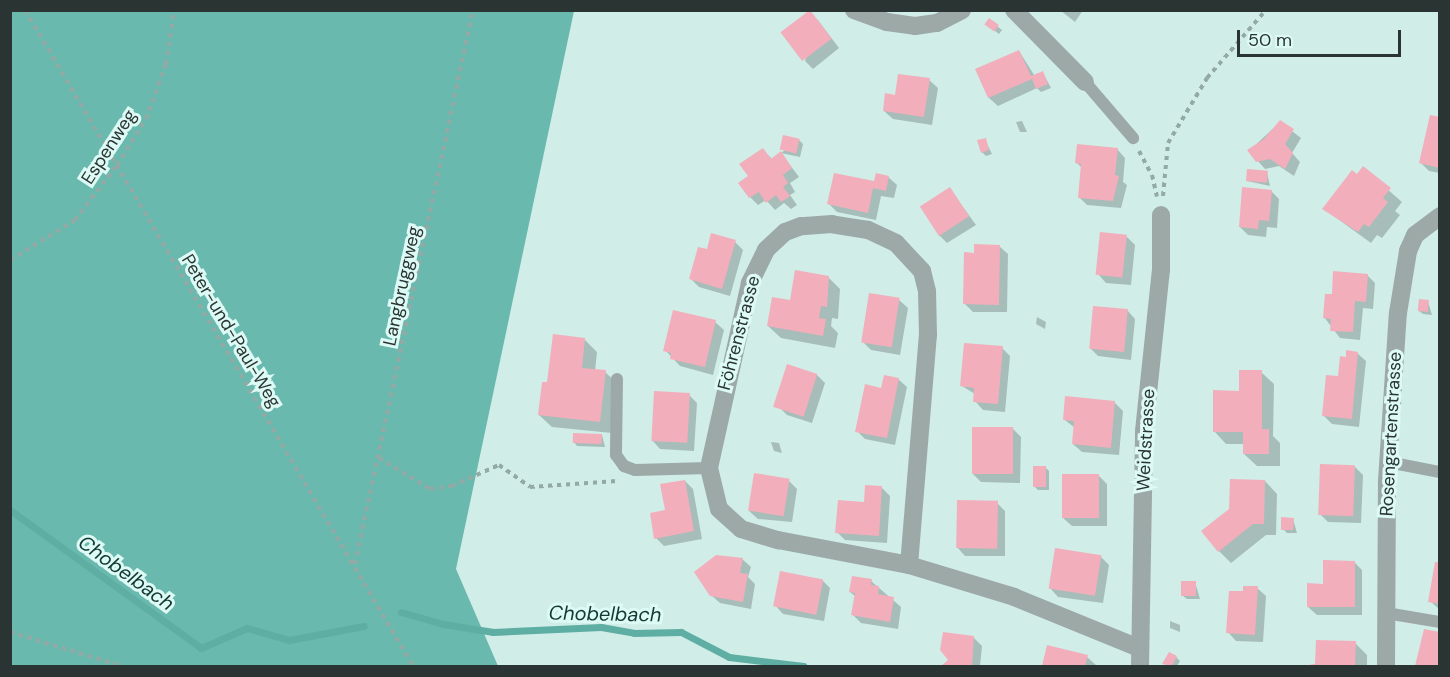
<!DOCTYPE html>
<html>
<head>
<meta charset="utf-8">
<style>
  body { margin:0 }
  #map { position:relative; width:1450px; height:677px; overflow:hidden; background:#d0ede8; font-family:"DM Sans",sans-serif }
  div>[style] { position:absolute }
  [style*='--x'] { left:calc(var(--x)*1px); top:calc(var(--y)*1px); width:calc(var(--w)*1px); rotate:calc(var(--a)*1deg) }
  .forest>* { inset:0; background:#6ab9ae }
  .shadow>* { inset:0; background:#0003 }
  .stream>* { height:7px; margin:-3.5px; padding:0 3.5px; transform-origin:3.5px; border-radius:3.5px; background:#5faea4 }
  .building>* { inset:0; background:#f2afbb; transform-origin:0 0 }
  .path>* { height:4px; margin-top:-2px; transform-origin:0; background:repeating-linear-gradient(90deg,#93a9a5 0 4.5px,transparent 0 9px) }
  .lane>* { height:12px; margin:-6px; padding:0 6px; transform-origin:6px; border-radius:6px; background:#9da9a7 }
  .street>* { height:18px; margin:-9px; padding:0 9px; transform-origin:9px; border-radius:9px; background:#9da9a7 }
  span { translate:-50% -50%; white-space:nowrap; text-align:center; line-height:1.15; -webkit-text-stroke:6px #ddfaf5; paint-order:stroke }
  .street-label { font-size:18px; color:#2a3533 }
  .water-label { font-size:20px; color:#133935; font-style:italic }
  .frame { position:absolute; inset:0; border:12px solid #2a3533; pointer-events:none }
  .scale { position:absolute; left:1237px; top:30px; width:164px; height:27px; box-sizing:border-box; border:3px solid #2a3533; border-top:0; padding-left:8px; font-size:18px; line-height:21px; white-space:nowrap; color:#2a3533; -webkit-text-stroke:4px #ddfaf5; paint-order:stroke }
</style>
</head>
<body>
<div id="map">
  <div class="forest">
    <i style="clip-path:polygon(10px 11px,574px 11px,456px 569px,498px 666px,11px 666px)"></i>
  </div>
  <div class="shadow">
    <i style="clip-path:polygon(1060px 10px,1083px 10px,1075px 22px)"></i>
    <i style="clip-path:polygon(817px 19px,839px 48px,813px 69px,805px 61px)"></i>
    <i style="clip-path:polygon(989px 20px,1002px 30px,999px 34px,990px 27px)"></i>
    <i style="clip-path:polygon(1019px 51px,1036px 78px,1043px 73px,1051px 88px,1041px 92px,1037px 88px,998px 106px,989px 98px,977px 70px)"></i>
    <i style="clip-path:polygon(929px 80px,938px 88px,932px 125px,893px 119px,884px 111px,896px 97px)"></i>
    <i style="clip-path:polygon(1440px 119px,1440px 173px,1429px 171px,1421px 163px)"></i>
    <i style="clip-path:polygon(1022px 121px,1027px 132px,1020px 132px,1016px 122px)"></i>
    <i style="clip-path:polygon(1280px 122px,1301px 138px,1292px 153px,1300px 162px,1294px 176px,1279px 166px,1265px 169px,1249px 151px)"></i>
    <i style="clip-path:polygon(799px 140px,803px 144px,800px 157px,781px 153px)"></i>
    <i style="clip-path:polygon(985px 140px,992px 154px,986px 156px,982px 152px)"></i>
    <i style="clip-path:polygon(1117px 149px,1125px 158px,1123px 182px,1127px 185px,1121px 208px,1087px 205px,1079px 197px,1082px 168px,1077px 163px)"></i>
    <i style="clip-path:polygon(763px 150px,772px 159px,781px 153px,799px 177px,790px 183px,795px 192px,790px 195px,797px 205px,791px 209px,784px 203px,775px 210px,766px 200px,758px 205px,750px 197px,750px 176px)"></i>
    <i style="clip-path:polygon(1363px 168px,1402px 202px,1395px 211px,1400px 215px,1382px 238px,1377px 235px,1371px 243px,1324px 209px)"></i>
    <i style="clip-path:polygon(1267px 173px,1270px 186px,1247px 181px)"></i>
    <i style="clip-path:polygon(888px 177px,897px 185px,894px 198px,881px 196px,876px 220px,837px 212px,829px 204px)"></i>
    <i style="clip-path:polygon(950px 189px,976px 225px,947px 243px,939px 235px)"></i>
    <i style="clip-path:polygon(1271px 191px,1279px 199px,1277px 228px,1267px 227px,1266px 237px,1248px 235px,1240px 227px)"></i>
    <i style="clip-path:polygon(1127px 237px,1135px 245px,1131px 285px,1106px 283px,1098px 274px)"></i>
    <i style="clip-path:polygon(735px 242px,743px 250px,730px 296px,699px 287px,691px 279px,708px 251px)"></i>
    <i style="clip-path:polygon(999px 246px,1008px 254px,1007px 312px,973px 312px,965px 304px)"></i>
    <i style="clip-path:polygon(1367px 275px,1375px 283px,1373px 309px,1363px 308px,1360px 340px,1340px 338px,1324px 317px,1333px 295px)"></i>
    <i style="clip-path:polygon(828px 277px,840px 289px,838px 319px,832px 318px,831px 326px,838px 333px,835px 348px,781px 338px,768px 326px,792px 302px)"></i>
    <i style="clip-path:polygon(899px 300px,908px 308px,900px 355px,871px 350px,863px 342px)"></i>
    <i style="clip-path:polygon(1428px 302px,1432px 315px,1423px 314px,1419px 311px)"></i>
    <i style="clip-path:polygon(1127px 310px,1135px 319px,1131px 360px,1098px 356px,1090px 348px)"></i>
    <i style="clip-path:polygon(1037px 317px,1046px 322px,1045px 329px,1036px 324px)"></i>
    <i style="clip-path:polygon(715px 322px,724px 330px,713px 375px,680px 366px,665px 350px)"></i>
    <i style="clip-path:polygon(584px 339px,597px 352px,595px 371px,605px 372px,618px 384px,612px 433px,552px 427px,539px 415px,549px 384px)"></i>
    <i style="clip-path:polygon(1002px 348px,1010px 356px,1005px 412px,983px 410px,975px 401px,975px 394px,962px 386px)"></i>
    <i style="clip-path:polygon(1357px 353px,1366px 361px,1359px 427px,1332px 424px,1324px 416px,1347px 359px)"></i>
    <i style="clip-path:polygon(1261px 372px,1274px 384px,1273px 436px,1280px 443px,1280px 466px,1257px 466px,1244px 454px,1244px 444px,1226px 444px,1214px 431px,1241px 392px)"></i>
    <i style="clip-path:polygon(817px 375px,825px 383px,812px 423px,787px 415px,779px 407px)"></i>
    <i style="clip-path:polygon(898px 379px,907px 387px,895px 445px,865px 439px,857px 431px,882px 390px)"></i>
    <i style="clip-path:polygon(689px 395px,697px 403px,694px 451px,660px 449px,652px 440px)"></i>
    <i style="clip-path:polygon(1114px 402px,1123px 411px,1119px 455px,1082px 452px,1073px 444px,1075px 428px,1065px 420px)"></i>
    <i style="clip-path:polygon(1013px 429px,1021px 437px,1020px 483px,981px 482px,973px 474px)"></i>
    <i style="clip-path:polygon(602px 435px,605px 447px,577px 446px,574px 442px)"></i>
    <i style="clip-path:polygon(771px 442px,779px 443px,782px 453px,774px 451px)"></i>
    <i style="clip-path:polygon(1045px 467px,1049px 471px,1049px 490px,1038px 490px,1034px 486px)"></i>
    <i style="clip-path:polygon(1355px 467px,1363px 475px,1361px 523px,1328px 522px,1320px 514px)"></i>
    <i style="clip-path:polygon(1099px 476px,1107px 484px,1107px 526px,1072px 526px,1063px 518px)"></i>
    <i style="clip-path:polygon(685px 481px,693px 489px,702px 539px,664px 546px,656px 538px)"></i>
    <i style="clip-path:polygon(789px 481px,797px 489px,792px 522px,758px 519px,749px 511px)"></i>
    <i style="clip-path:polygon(1265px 481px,1277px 494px,1276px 535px,1266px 535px,1231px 563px,1219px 551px,1231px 509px)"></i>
    <i style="clip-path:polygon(882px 488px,890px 496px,887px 543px,845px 540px,837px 532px)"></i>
    <i style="clip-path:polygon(997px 503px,1005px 511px,1005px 556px,965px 556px,957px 547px)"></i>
    <i style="clip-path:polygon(1293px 519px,1297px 533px,1287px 533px,1283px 529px)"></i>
    <i style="clip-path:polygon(1101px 557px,1109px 565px,1103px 603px,1058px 597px,1050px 588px)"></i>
    <i style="clip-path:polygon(742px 559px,751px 567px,748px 577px,755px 584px,751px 609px,720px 603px,711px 595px)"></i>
    <i style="clip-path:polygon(1354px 562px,1362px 570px,1362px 615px,1317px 615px,1308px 607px)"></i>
    <i style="clip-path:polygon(1440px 564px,1440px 610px,1430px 601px)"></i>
    <i style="clip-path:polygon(822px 580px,830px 588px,824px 621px,783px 614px,775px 605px)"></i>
    <i style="clip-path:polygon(871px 581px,901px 607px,898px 629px,861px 623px,853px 615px,856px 597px,850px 592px)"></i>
    <i style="clip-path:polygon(1195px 582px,1200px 599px,1187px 599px,1183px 596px)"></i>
    <i style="clip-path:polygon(1257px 588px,1266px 596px,1263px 642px,1236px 641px,1228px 632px,1244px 593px)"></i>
    <i style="clip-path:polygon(1170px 621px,1180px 625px,1180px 632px,1170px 628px)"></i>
    <i style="clip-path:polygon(974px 638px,982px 646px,980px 666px,943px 666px)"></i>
    <i style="clip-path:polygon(1355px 643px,1367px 655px,1367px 666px,1303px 666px,1316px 666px)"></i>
    <i style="clip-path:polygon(1048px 647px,1087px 657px,1097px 666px,1043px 666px)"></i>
    <i style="clip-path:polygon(1176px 657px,1180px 661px,1177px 666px,1164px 664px)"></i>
  </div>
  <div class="stream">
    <i style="--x:10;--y:510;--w:236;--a:35.8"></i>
    <i style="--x:201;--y:648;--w:50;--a:-23.5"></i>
    <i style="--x:247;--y:628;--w:44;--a:15.9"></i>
    <i style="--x:289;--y:640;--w:76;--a:-10.6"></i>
    <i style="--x:401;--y:612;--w:44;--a:15.9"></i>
    <i style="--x:443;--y:624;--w:51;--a:9.1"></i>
    <i style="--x:493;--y:632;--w:108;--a:-2.7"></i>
    <i style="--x:601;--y:627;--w:34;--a:10"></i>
    <i style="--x:634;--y:633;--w:47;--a:-1.2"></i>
    <i style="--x:681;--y:632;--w:54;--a:27.5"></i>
    <i style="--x:729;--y:657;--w:75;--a:6.9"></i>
  </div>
  <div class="building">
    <i style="left:810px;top:10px;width:36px;height:37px;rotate:53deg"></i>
    <i style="left:989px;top:18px;width:12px;height:8px;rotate:35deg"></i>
    <i style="clip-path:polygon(1019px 50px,1031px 76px,1043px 71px,1048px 84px,1036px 89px,1032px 79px,988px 98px,975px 69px)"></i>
    <i style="clip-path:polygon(898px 74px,930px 78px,924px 117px,883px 111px,885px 93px,895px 95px)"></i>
    <i style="clip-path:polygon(1430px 115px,1440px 117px,1440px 168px,1419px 163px)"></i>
    <i style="clip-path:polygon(1280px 120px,1294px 129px,1285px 144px,1293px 153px,1285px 169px,1270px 159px,1256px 162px,1247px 150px,1264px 139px)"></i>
    <i style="left:783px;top:135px;width:17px;height:15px;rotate:13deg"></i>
    <i style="clip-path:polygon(986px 138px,989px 150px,981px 153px,977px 140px)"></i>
    <i style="clip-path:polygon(1077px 144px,1118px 148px,1115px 175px,1119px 176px,1113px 201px,1078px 198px,1081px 164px,1075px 163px)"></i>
    <i style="clip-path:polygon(763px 148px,771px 159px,781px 151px,792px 168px,783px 175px,788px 183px,783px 187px,790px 196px,781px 202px,776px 195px,766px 203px,759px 192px,749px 198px,738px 183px,748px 176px,739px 164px)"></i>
    <i style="clip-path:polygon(1363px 166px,1391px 188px,1383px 198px,1388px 202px,1369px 227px,1364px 224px,1358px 232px,1322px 209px,1352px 170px,1357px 174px)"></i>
    <i style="left:1247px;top:169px;width:21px;height:12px;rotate:5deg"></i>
    <i style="clip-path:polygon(834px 173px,874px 181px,876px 173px,889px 176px,886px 191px,873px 188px,868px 213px,827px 204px)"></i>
    <i style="left:950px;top:187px;width:35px;height:36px;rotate:57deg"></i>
    <i style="clip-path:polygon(1242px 187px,1272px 190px,1269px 221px,1259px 220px,1258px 229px,1239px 227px)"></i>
    <i style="left:1100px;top:232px;width:27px;height:43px;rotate:6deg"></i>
    <i style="clip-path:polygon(711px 233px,736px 240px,722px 289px,689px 279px,698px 247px,707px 249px)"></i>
    <i style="clip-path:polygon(974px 244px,1000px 245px,999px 305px,963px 304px,964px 252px,974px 253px)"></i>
    <i style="clip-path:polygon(795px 270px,829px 276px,827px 307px,821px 306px,819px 318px,826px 319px,823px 336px,767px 326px,772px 297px,790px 300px)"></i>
    <i style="clip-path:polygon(1333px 271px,1368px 274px,1366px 302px,1355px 301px,1353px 332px,1330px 331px,1331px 319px,1323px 318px,1325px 294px,1332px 294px)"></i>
    <i style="left:869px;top:293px;width:31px;height:50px;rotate:9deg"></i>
    <i style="left:1419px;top:299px;width:10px;height:12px;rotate:6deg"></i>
    <i style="left:1093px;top:306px;width:35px;height:43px;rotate:5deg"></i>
    <i style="clip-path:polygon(673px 310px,716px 320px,705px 367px,670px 359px,671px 353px,663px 351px)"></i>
    <i style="clip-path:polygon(553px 334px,585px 338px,582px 368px,606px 370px,600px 422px,538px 415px,542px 382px,547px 382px)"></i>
    <i style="clip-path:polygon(964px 343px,1003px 346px,998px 404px,973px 402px,974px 388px,960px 386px)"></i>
    <i style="clip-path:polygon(1346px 350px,1358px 352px,1352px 419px,1322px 416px,1326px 375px,1338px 376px,1340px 356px,1346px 357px)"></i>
    <i style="left:787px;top:364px;width:32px;height:45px;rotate:18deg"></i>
    <i style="clip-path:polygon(1239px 370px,1262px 370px,1262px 429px,1269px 429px,1269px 454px,1243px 454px,1243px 432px,1213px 432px,1213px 390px,1239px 391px)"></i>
    <i style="clip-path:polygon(884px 375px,899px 378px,887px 438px,855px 432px,865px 384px,881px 388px)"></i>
    <i style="left:654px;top:391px;width:36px;height:50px;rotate:3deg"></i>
    <i style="clip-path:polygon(1065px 396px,1115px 401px,1111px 448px,1072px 444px,1074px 421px,1063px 420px)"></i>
    <i style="left:972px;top:427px;width:41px;height:47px"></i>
    <i style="left:573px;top:433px;width:29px;height:10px;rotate:2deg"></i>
    <i style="left:1320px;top:464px;width:35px;height:51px;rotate:2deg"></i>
    <i style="left:1033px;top:466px;width:13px;height:21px"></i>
    <i style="left:754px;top:473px;width:36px;height:38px;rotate:9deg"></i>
    <i style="left:1062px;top:474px;width:37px;height:44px"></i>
    <i style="clip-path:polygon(1230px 479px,1265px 480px,1264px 524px,1253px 524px,1218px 552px,1201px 531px,1229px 509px)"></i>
    <i style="clip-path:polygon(685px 480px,694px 531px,654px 539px,650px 513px,665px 510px,660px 484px)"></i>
    <i style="clip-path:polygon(865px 485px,882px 486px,879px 536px,835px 533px,838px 500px,864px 502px)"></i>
    <i style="left:957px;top:500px;width:41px;height:48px;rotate:1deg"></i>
    <i style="clip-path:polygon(1281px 517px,1294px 518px,1293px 530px,1281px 530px)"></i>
    <i style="left:1055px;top:548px;width:47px;height:41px;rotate:9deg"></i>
    <i style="clip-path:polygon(716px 555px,743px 558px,740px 573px,748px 574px,743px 602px,710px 596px,694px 572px)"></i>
    <i style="clip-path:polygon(1323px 560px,1355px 561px,1355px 607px,1307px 607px,1307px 583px,1323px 584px)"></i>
    <i style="clip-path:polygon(1435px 562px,1440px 562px,1440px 604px,1428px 602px)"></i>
    <i style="left:780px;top:571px;width:44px;height:36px;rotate:11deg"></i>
    <i style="clip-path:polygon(852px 576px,872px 579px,871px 585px,879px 586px,878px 594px,894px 597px,890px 622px,851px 615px,855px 593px,849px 592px)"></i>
    <i style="left:1181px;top:581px;width:15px;height:15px"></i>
    <i style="clip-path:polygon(1243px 586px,1258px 586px,1255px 635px,1226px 633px,1229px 591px,1243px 591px)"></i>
    <i style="clip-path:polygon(1424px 629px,1440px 632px,1440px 666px,1415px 666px)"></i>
    <i style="clip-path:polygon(943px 632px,974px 636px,972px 666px,941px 666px,948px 660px,940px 650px)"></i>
    <i style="clip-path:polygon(1316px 640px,1356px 641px,1355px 666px,1301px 666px,1315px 664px)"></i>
    <i style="clip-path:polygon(1047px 645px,1088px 655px,1085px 666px,1042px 666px)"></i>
    <i style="clip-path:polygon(1169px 652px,1177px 656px,1172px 666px,1162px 664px)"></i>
  </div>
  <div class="path">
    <i style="--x:25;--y:10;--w:762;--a:59.4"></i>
    <i style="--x:1139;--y:151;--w:27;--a:62"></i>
    <i style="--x:1152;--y:175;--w:22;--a:77"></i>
    <i style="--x:1163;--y:196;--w:53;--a:-84.6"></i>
    <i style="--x:1168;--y:143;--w:76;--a:-59"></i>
    <i style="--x:1207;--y:78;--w:90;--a:-49.1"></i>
    <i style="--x:10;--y:260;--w:76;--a:-31.6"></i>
    <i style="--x:75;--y:220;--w:69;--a:-52.6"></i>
    <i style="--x:117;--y:165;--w:54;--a:-57.8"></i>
    <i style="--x:146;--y:119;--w:59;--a:-70"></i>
    <i style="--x:166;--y:64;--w:55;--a:-81.6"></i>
    <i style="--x:379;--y:458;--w:60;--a:31.3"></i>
    <i style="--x:430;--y:489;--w:22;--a:-8"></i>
    <i style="--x:452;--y:486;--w:51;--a:-24.1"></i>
    <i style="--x:499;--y:465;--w:38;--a:35"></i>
    <i style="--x:530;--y:487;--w:87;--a:-3.9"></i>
    <i style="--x:355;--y:564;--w:566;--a:-77.98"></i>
    <i style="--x:10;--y:632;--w:117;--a:16.9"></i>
  </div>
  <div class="lane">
    <i style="--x:1085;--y:82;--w:74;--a:49.4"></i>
    <i style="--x:617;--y:379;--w:76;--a:90.8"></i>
    <i style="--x:616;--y:455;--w:14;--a:54"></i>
    <i style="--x:624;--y:466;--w:12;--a:20"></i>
    <i style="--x:635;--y:470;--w:74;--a:-1.5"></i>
    <i style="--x:1388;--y:462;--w:53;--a:10.9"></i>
    <i style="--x:1386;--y:613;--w:55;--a:9.5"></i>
  </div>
  <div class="street">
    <i style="--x:854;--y:10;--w:35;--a:20"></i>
    <i style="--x:887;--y:22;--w:28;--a:8"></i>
    <i style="--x:915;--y:26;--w:22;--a:-8"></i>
    <i style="--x:937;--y:23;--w:28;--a:-27"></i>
    <i style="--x:1014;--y:10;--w:101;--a:45.4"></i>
    <i style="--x:909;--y:565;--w:231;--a:-85.3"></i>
    <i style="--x:928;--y:335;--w:44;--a:-91.3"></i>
    <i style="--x:927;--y:291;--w:21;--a:-104"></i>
    <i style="--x:922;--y:271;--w:38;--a:-133"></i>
    <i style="--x:896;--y:243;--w:31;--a:-155"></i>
    <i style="--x:868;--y:230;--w:36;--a:-171"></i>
    <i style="--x:832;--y:224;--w:31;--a:176"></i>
    <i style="--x:801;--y:226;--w:17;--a:159"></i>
    <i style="--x:785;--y:232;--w:26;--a:137"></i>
    <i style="--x:766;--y:250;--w:37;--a:116"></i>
    <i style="--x:750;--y:283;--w:189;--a:102.5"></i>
    <i style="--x:709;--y:468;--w:42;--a:76.3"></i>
    <i style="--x:719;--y:509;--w:30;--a:42"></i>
    <i style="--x:741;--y:529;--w:39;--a:17"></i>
    <i style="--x:778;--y:540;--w:133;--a:10.8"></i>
    <i style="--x:909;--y:565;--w:110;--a:16.9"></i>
    <i style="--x:1014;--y:597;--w:135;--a:22.2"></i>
    <i style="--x:1140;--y:666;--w:235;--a:-89"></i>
    <i style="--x:1144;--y:431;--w:162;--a:-84"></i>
    <i style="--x:1161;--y:270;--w:55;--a:-90"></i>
    <i style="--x:1386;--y:666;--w:185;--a:-89.7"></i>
    <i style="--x:1387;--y:481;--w:168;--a:-86.3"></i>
    <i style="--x:1398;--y:313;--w:63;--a:-80.8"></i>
    <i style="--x:1408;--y:251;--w:17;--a:-66"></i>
    <i style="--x:1415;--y:235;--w:31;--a:-37"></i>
  </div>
  <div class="street-label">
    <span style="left:109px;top:147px;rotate:-57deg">Espenweg</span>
    <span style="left:402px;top:286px;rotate:-78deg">Langbruggweg</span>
    <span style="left:231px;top:331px;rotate:59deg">Peter-und-Paul-Weg</span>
    <span style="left:739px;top:333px;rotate:-75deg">Föhrenstrasse</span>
    <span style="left:1391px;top:434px;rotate:-87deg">Rosengartenstrasse</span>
    <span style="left:1146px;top:440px;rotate:-87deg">Weidstrasse</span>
  </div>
  <div class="water-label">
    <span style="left:126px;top:573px;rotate:36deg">Chobelbach</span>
    <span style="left:605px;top:614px;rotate:1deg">Chobelbach</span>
  </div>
  <div class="frame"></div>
  <div class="scale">50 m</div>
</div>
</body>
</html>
